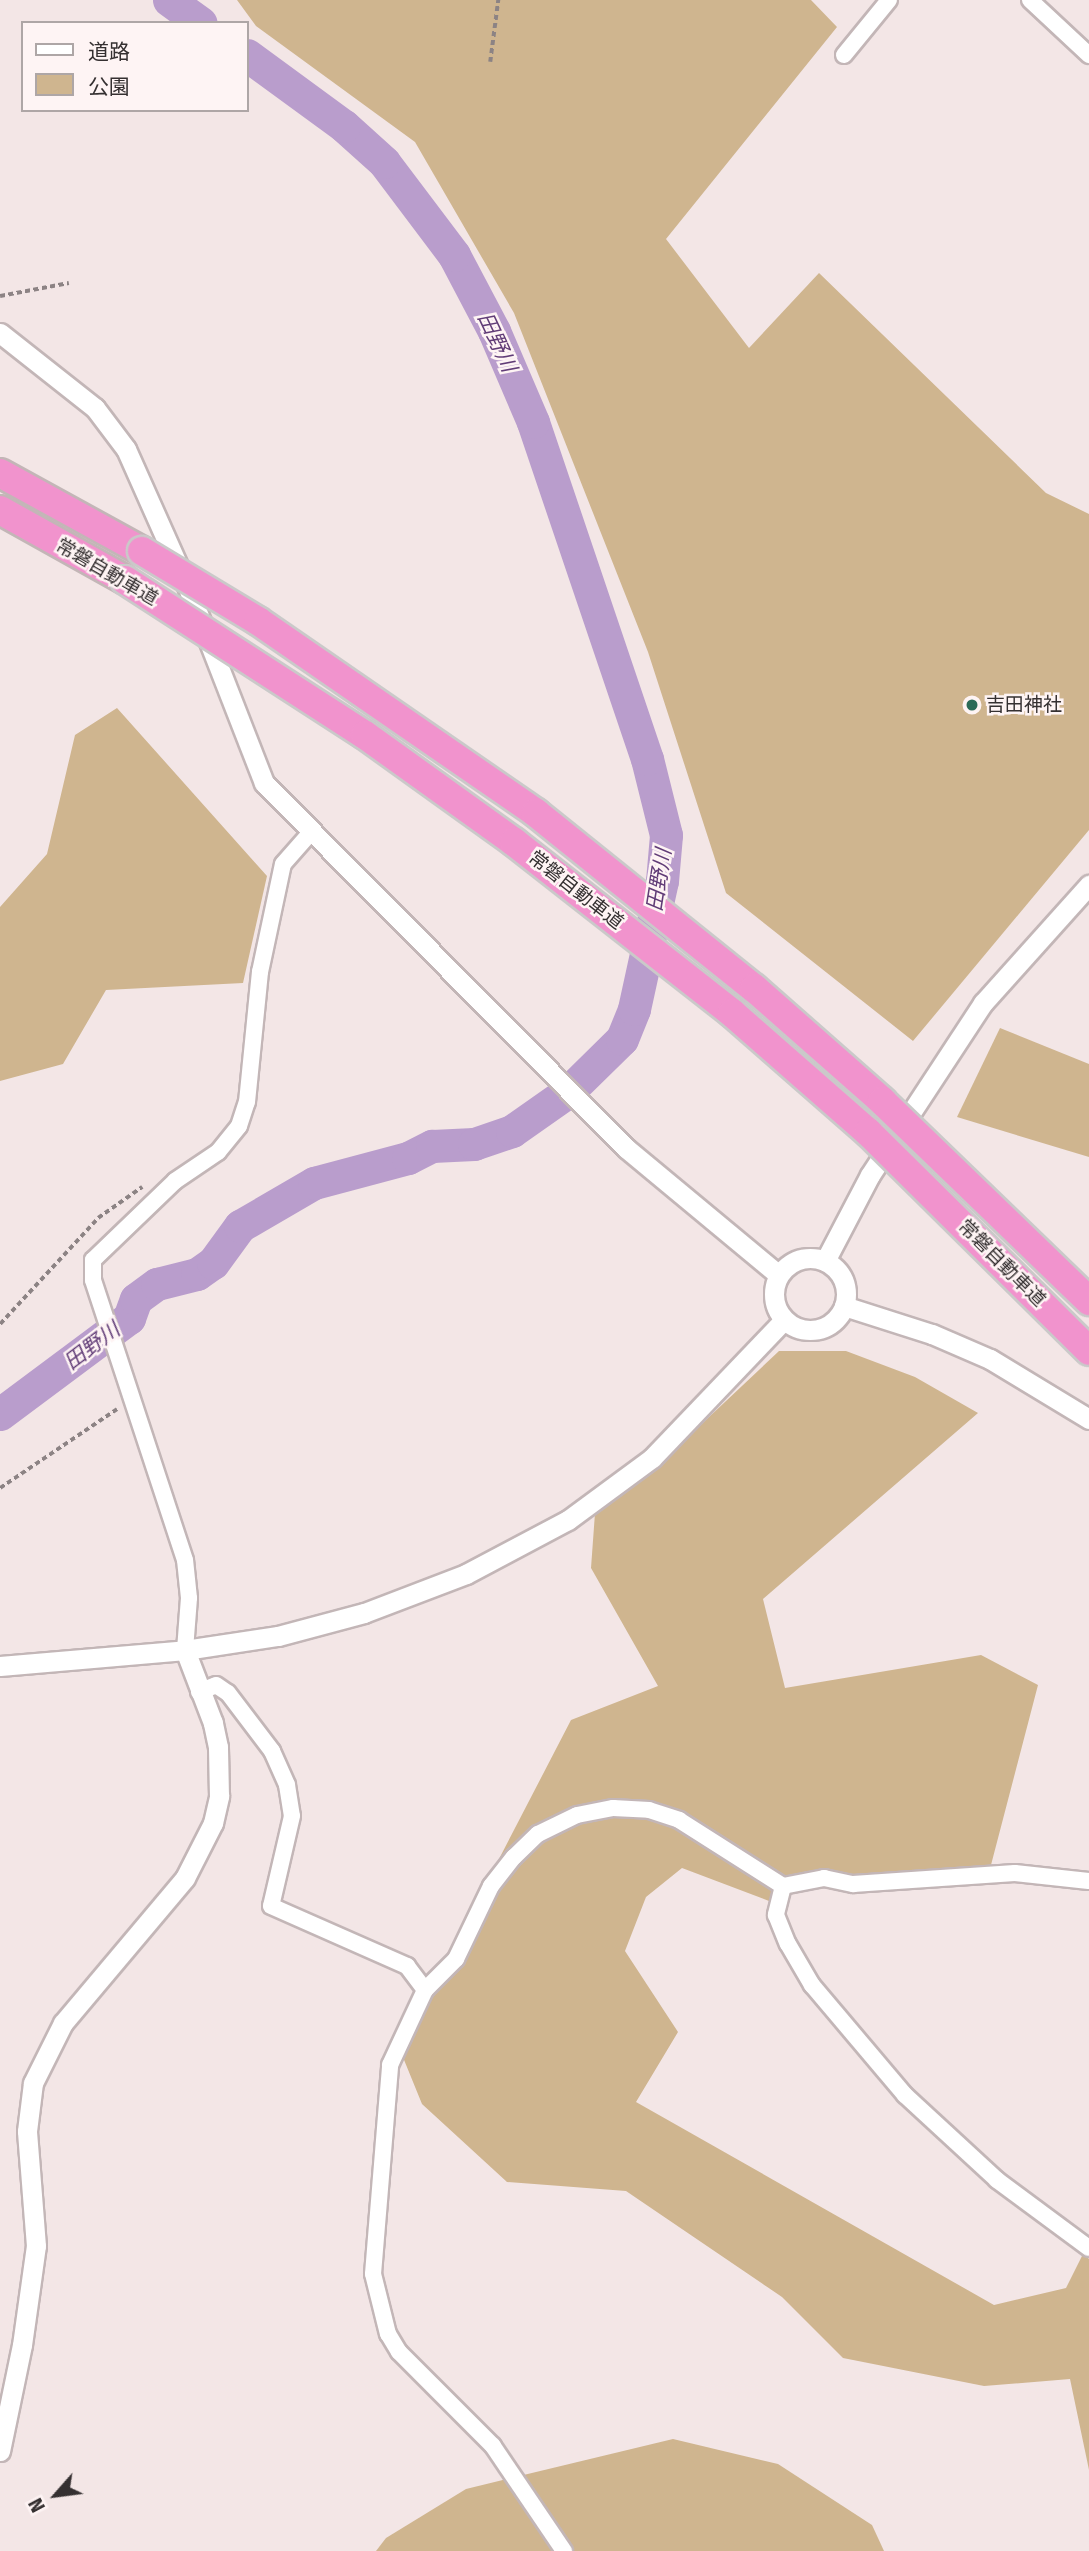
<!DOCTYPE html>
<html>
<head>
<meta charset="utf-8">
<style>
  body { margin:0 }
  #map { position:relative; width:1089px; height:2551px; overflow:hidden; background:#f3e6e6; font-family:"Fira Sans","Noto Sans JP",sans-serif }
  div>[style] { position:absolute }
  [style*='--x'] { left:calc(var(--x)*1px); top:calc(var(--y)*1px); width:calc(var(--w)*1px); rotate:calc(var(--a)*1deg) }
  .green>* { inset:0; background:#cfb58f }
  .river>* { height:33px; margin:-16.5px; padding:0 16.5px; transform-origin:16.5px; border-radius:16.5px; background:#b99dcc }
  .path>* { height:3.5px; margin-top:-1.75px; transform-origin:0; background:repeating-linear-gradient(90deg,#8c8384 0 5px,transparent 0 8.5px) }
  .roads { filter:drop-shadow(2px 0 #c3b6b7) drop-shadow(-2px 0 #c3b6b7) drop-shadow(0 2px #c3b6b7) drop-shadow(0 -2px #c3b6b7) }
  .minor>* { height:16px; margin:-8px; padding:0 8px; transform-origin:8px; border-radius:8px; background:#fff }
  .tertiary>* { height:19px; margin:-9.5px; padding:0 9.5px; transform-origin:9.5px; border-radius:9.5px; background:#fff }
  .tertiary>.ring { margin:-9.5px; padding:0; box-sizing:content-box; background:none; border:19px solid #fff; border-radius:50% }
  .motorway>* { height:28px; margin:-14px; padding:0 14px; transform-origin:14px; border-radius:14px; background:#f193cd }
  .bridges { filter:drop-shadow(2px 0 #cac9c9) drop-shadow(-2px 0 #cac9c9) drop-shadow(0 2px #cac9c9) drop-shadow(0 -2px #cac9c9) }
  .motorway-bridge>* { height:28px; margin:-14px; padding:0 14px; transform-origin:14px; border-radius:14px; background:#f193cd }
  .dots>* { width:19px; height:19px; translate:-50% -50%; box-sizing:border-box; border:4px solid #fef4f4; border-radius:50% }
  span { translate:-50% -50%; white-space:nowrap; text-align:center; line-height:1.15; -webkit-text-stroke:5px #fef4f4; paint-order:stroke }
  .street-label { font-size:19px; color:#353031 }
  .poi-label { font-size:19px; color:#353031 }
  .left { translate:0 -50%; text-align:left }
  .water-label { font-size:21px; color:#613c77; font-style:italic }
  .legend { position:absolute; left:21px; top:21px; width:228px; height:91px; box-sizing:border-box; background:#fef4f4; border:2px solid #aea6a6; margin:0; padding:9px 12px; list-style:none; font-size:21px; color:#353031 }
  .legend li { display:flex; align-items:center; gap:14px; height:35px }
  .legend b { width:35px; border:2px solid #aea6a6 }
  .north { position:absolute; left:21px; top:2460px; width:70px; height:70px; -webkit-text-stroke:5px #fef4f4; paint-order:stroke; rotate:242deg; font-size:19px; font-weight:700; line-height:28px; text-align:center; color:#353031 }
  .north::after { content:''; display:block; margin:auto; width:24px; height:32px; background:#353031; clip-path:polygon(50% 0,100% 100%,50% 72%,0 100%) }
</style>
</head>
<body>
<div id="map">
  <div class="green">
    <i style="clip-path:polygon(237px 0,811px 0,837px 27px,666px 239px,749px 348px,819px 273px,1046px 493px,1089px 514px,1089px 830px,913px 1041px,726px 893px,648px 652px,514px 313px,415px 142px,256px 26px)"></i>
    <i style="clip-path:polygon(117px 708px,267px 876px,243px 983px,106px 990px,63px 1064px,0 1081px,0 907px,47px 854px,75px 735px)"></i>
    <i style="clip-path:polygon(1000px 1028px,1089px 1064px,1089px 1157px,957px 1117px)"></i>
    <i style="clip-path:polygon(779px 1351px,846px 1351px,915px 1377px,978px 1413px,763px 1599px,785px 1688px,981px 1655px,1038px 1685px,991px 1865px,856px 1879px,822px 1871px,791px 1876px,769px 1901px,682px 1868px,646px 1897px,625px 1951px,678px 2032px,636px 2102px,994px 2305px,1066px 2288px,1083px 2254px,1089px 2259px,1089px 2470px,1070px 2379px,984px 2386px,843px 2358px,782px 2297px,626px 2191px,507px 2182px,422px 2104px,400px 2050px,571px 1720px,658px 1686px,591px 1568px,595px 1513px,658px 1465px)"></i>
    <i style="clip-path:polygon(673px 2439px,778px 2464px,872px 2525px,884px 2551px,376px 2551px,386px 2538px,466px 2489px)"></i>
  </div>
  <div class="river">
    <i style="--x:169;--y:0;--w:39;--a:36"></i>
    <i style="--x:0;--y:1414;--w:161;--a:-36.7"></i>
    <i style="--x:129;--y:1318;--w:20;--a:-70"></i>
    <i style="--x:136;--y:1299;--w:26;--a:-36"></i>
    <i style="--x:157;--y:1284;--w:41;--a:-14"></i>
    <i style="--x:197;--y:1274;--w:19;--a:-35"></i>
    <i style="--x:213;--y:1263;--w:46;--a:-53.9"></i>
    <i style="--x:240;--y:1226;--w:86;--a:-30.2"></i>
    <i style="--x:314;--y:1183;--w:97;--a:-14.9"></i>
    <i style="--x:408;--y:1158;--w:27;--a:-27"></i>
    <i style="--x:432;--y:1146;--w:42;--a:-2.7"></i>
    <i style="--x:474;--y:1144;--w:40;--a:-18.9"></i>
    <i style="--x:512;--y:1131;--w:70;--a:-35.1"></i>
    <i style="--x:569;--y:1091;--w:74;--a:-44.5"></i>
    <i style="--x:622;--y:1039;--w:32;--a:-68"></i>
    <i style="--x:634;--y:1009;--w:131;--a:-77.7"></i>
    <i style="--x:662;--y:881;--w:46;--a:-85"></i>
    <i style="--x:666;--y:835;--w:78;--a:-104"></i>
    <i style="--x:647;--y:759;--w:356;--a:-108.7"></i>
    <i style="--x:533;--y:422;--w:99;--a:-113.2"></i>
    <i style="--x:494;--y:331;--w:86;--a:-117.8"></i>
    <i style="--x:454;--y:255;--w:116;--a:-127"></i>
    <i style="--x:384;--y:162;--w:54;--a:-138"></i>
    <i style="--x:344;--y:126;--w:120;--a:-143.8"></i>
  </div>
  <div class="path">
    <i style="--x:490;--y:62;--w:63;--a:-82.6"></i>
    <i style="--x:0;--y:296;--w:70;--a:-10.7"></i>
    <i style="--x:0;--y:1324;--w:144;--a:-47.2"></i>
    <i style="--x:98;--y:1218;--w:54;--a:-35.2"></i>
    <i style="--x:0;--y:1488;--w:141;--a:-34"></i>
  </div>
  <div class="roads">
    <div class="minor">
      <i style="--x:1030;--y:0;--w:81;--a:43"></i>
      <i style="--x:844;--y:55;--w:71;--a:-50.7"></i>
      <i style="--x:185;--y:1650;--w:52;--a:-85.6"></i>
      <i style="--x:189;--y:1598;--w:38;--a:-96"></i>
      <i style="--x:185;--y:1560;--w:295;--a:-108.2"></i>
      <i style="--x:93;--y:1280;--w:20;--a:-90"></i>
      <i style="--x:93;--y:1260;--w:114;--a:-43.9"></i>
      <i style="--x:175;--y:1181;--w:52;--a:-34"></i>
      <i style="--x:218;--y:1152;--w:33;--a:-51"></i>
      <i style="--x:239;--y:1126;--w:25;--a:-72"></i>
      <i style="--x:247;--y:1102;--w:131;--a:-84.3"></i>
      <i style="--x:260;--y:972;--w:110;--a:-78"></i>
      <i style="--x:283;--y:864;--w:44;--a:-48.7"></i>
      <i style="--x:199;--y:1692;--w:18;--a:-22"></i>
      <i style="--x:216;--y:1685;--w:14;--a:34"></i>
      <i style="--x:228;--y:1693;--w:73;--a:52.8"></i>
      <i style="--x:272;--y:1751;--w:37;--a:66"></i>
      <i style="--x:287;--y:1785;--w:31;--a:81"></i>
      <i style="--x:292;--y:1816;--w:92;--a:103.1"></i>
      <i style="--x:271;--y:1906;--w:149;--a:23.8"></i>
      <i style="--x:407;--y:1966;--w:30;--a:53"></i>
      <i style="--x:783;--y:1886;--w:30;--a:104"></i>
      <i style="--x:776;--y:1915;--w:31;--a:68"></i>
      <i style="--x:788;--y:1944;--w:48;--a:59.7"></i>
      <i style="--x:812;--y:1985;--w:144;--a:49.8"></i>
      <i style="--x:905;--y:2095;--w:125;--a:42.7"></i>
      <i style="--x:997;--y:2180;--w:114;--a:36.5"></i>
      <i style="--x:564;--y:2551;--w:127;--a:-124.1"></i>
      <i style="--x:493;--y:2446;--w:133;--a:-135"></i>
      <i style="--x:399;--y:2352;--w:21;--a:-121"></i>
      <i style="--x:388;--y:2334;--w:62;--a:-104"></i>
      <i style="--x:373;--y:2274;--w:210;--a:-85.3"></i>
      <i style="--x:390;--y:2065;--w:83;--a:-65"></i>
      <i style="--x:425;--y:1990;--w:44;--a:-45"></i>
      <i style="--x:456;--y:1959;--w:81;--a:-64.4"></i>
      <i style="--x:491;--y:1886;--w:37;--a:-52"></i>
      <i style="--x:514;--y:1857;--w:33;--a:-44"></i>
      <i style="--x:538;--y:1834;--w:43;--a:-26"></i>
      <i style="--x:577;--y:1815;--w:37;--a:-11"></i>
      <i style="--x:613;--y:1808;--w:36;--a:3"></i>
      <i style="--x:649;--y:1810;--w:32;--a:18"></i>
      <i style="--x:679;--y:1820;--w:123;--a:32.4"></i>
      <i style="--x:783;--y:1886;--w:42;--a:-11"></i>
      <i style="--x:824;--y:1878;--w:30;--a:12"></i>
      <i style="--x:853;--y:1884;--w:162;--a:-3.9"></i>
      <i style="--x:1015;--y:1873;--w:74;--a:6.2"></i>
    </div>
    <div class="tertiary">
      <i style="--x:0;--y:333;--w:121;--a:38.3"></i>
      <i style="--x:95;--y:408;--w:51;--a:52.9"></i>
      <i style="--x:126;--y:449;--w:152;--a:66"></i>
      <i style="--x:188;--y:588;--w:209;--a:68.7"></i>
      <i style="--x:264;--y:783;--w:515;--a:45.24"></i>
      <i style="--x:627;--y:1149;--w:197;--a:39.7"></i>
      <i class="ring" style="left:774px;top:1258px;width:53px;height:53px"></i>
      <i style="--x:825;--y:1261;--w:97;--a:-62.4"></i>
      <i style="--x:870;--y:1175;--w:206;--a:-56.7"></i>
      <i style="--x:983;--y:1003;--w:159;--a:-48.1"></i>
      <i style="--x:844;--y:1306;--w:92;--a:17.7"></i>
      <i style="--x:932;--y:1334;--w:63;--a:23.3"></i>
      <i style="--x:990;--y:1359;--w:116;--a:31.2"></i>
      <i style="--x:0;--y:1666;--w:186;--a:-4.9"></i>
      <i style="--x:185;--y:1650;--w:94;--a:-8.6"></i>
      <i style="--x:278;--y:1636;--w:89;--a:-15"></i>
      <i style="--x:364;--y:1613;--w:109;--a:-20.9"></i>
      <i style="--x:466;--y:1574;--w:115;--a:-27.9"></i>
      <i style="--x:568;--y:1520;--w:104;--a:-36.4"></i>
      <i style="--x:652;--y:1458;--w:191;--a:-46.3"></i>
      <i style="--x:0;--y:2451;--w:108;--a:-78.3"></i>
      <i style="--x:22;--y:2345;--w:100;--a:-82"></i>
      <i style="--x:36;--y:2246;--w:115;--a:-94.5"></i>
      <i style="--x:27;--y:2131;--w:48;--a:-82.9"></i>
      <i style="--x:33;--y:2083;--w:67;--a:-63.4"></i>
      <i style="--x:63;--y:2023;--w:189;--a:-49.9"></i>
      <i style="--x:185;--y:1878;--w:62;--a:-63"></i>
      <i style="--x:213;--y:1823;--w:28;--a:-77"></i>
      <i style="--x:219;--y:1796;--w:49;--a:-91.2"></i>
      <i style="--x:218;--y:1747;--w:25;--a:-102"></i>
      <i style="--x:213;--y:1723;--w:78;--a:-111"></i>
    </div>
    <div class="motorway">
      <i style="--x:0;--y:473;--w:162;--a:28.8"></i>
      <i style="--x:0;--y:510;--w:143;--a:29.2"></i>
    </div>
  </div>
  <div class="bridges">
    <div class="motorway-bridge">
      <i style="--x:142;--y:551;--w:135;--a:31.1"></i>
      <i style="--x:258;--y:621;--w:338;--a:34.6"></i>
      <i style="--x:536;--y:813;--w:280;--a:38.8"></i>
      <i style="--x:754;--y:988;--w:171;--a:41.4"></i>
      <i style="--x:882;--y:1101;--w:288;--a:44"></i>
      <i style="--x:125;--y:580;--w:286;--a:32.9"></i>
      <i style="--x:365;--y:735;--w:183;--a:35.7"></i>
      <i style="--x:514;--y:842;--w:277;--a:38.1"></i>
      <i style="--x:732;--y:1013;--w:181;--a:41.2"></i>
      <i style="--x:868;--y:1132;--w:311;--a:44.7"></i>
    </div>
  </div>
  <div class="dots">
    <i style="left:972px;top:705px;background:#2c6b58"></i>
  </div>
  <div class="street-label">
    <span style="left:107px;top:572px;rotate:30deg">常磐自動車道</span>
    <span style="left:576px;top:890px;rotate:38deg">常磐自動車道</span>
    <span style="left:1002px;top:1263px;rotate:45deg">常磐自動車道</span>
  </div>
  <div class="poi-label">
    <span class="left" style="left:986px;top:705px">吉田神社</span>
  </div>
  <div class="water-label">
    <span style="left:497px;top:342px;rotate:65deg">田野川</span>
    <span style="left:659px;top:880px;rotate:-81deg">田野川</span>
    <span style="left:92px;top:1346px;rotate:-37deg">田野川</span>
  </div>
  <ul class="legend">
  <li><b style="height:9px;background:#fff"></b>道路</li>
  <li><b style="height:19px;background:#cfb58f"></b>公園</li>
  </ul>
  <div class="north">N</div>
</div>
</body>
</html>
